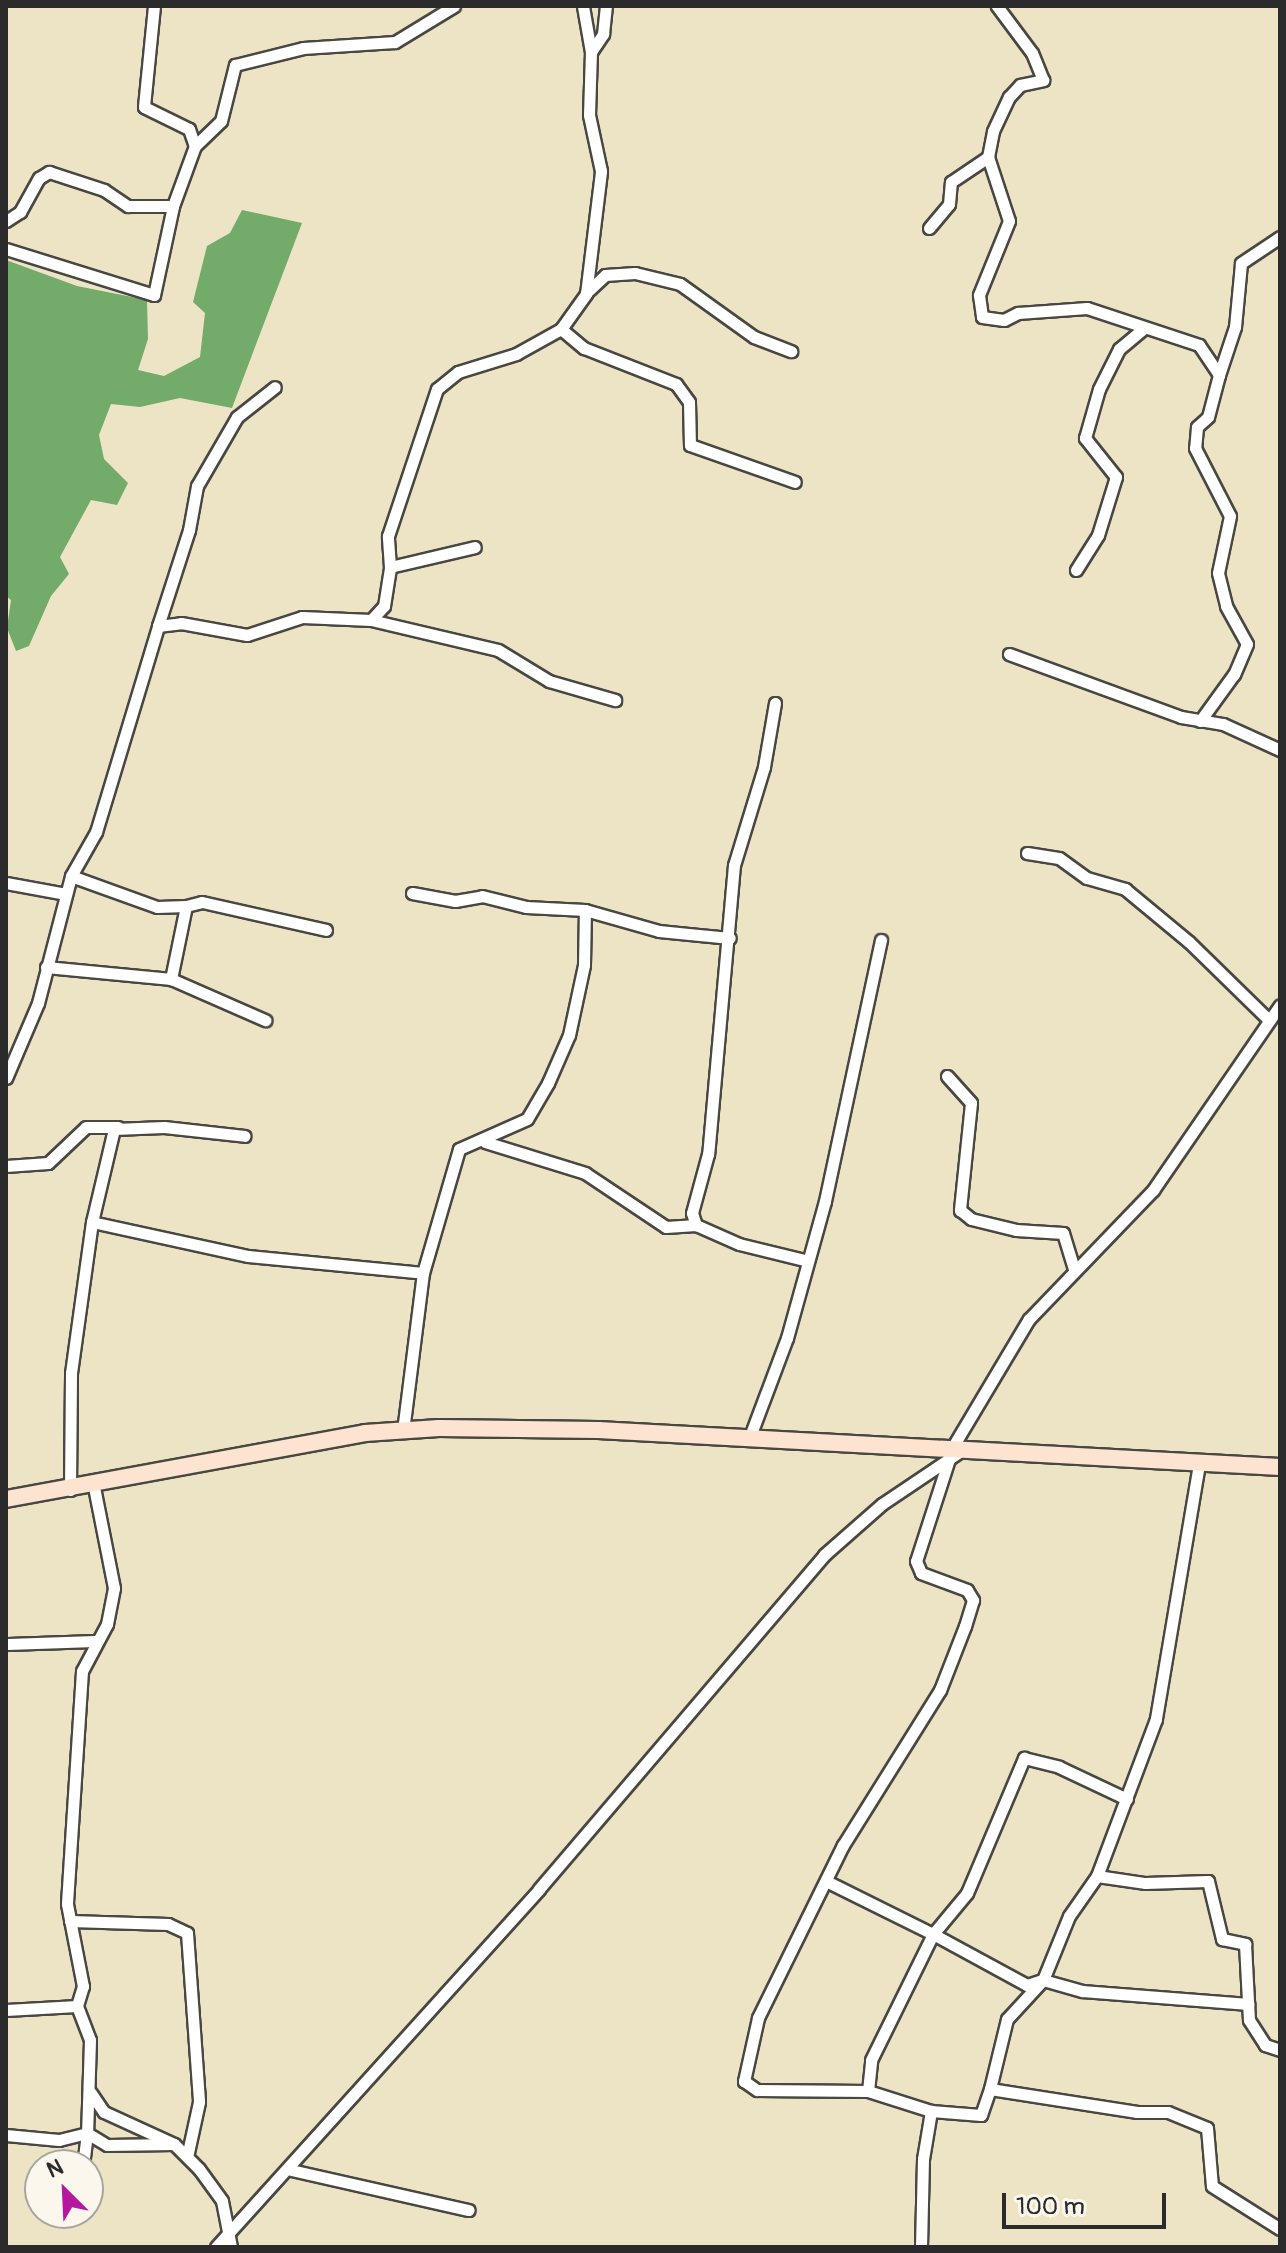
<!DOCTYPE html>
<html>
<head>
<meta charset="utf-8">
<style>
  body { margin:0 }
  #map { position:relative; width:1286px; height:2253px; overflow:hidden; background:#ede4c5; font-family:Pangolin,sans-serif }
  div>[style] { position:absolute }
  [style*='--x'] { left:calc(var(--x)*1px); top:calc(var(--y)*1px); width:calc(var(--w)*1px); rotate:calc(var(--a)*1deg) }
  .forest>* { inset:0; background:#72ab6a }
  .roads { filter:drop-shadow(2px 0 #484742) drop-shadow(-2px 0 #484742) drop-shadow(0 2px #484742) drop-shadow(0 -2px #484742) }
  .minor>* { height:11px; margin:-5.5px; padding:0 5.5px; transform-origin:5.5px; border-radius:5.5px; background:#fff }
  .secondary>* { height:16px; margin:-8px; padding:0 8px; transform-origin:8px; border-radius:8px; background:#fde4d1 }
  span { translate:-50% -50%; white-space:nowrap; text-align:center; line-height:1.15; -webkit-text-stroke:6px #fbf7ec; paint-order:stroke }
  .frame { position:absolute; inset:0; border:8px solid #2b2b2b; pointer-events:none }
  .north { position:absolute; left:24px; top:2149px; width:80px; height:80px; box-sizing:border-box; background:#fbf7ec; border:2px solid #a8a59f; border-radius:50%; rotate:336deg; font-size:22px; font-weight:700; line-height:32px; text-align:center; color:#2b2b2b }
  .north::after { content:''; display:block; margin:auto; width:28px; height:36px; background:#b5179e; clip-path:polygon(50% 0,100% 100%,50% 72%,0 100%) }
  .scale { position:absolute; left:1002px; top:2193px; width:164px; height:36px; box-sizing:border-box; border:4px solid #2b2b2b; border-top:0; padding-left:10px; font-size:24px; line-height:28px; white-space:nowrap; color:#2b2b2b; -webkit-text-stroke:6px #fbf7ec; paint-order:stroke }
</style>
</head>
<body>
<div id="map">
  <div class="forest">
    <i style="clip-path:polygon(242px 210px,302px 223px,232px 408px,180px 398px,140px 407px,111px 404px,99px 435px,104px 459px,128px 483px,117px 505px,91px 500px,60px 557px,69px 574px,51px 596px,29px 646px,16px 651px,7px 628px,11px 600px,6px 596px,6px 260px,77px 286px,147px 300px,148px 339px,138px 370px,164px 376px,200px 357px,205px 313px,193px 302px,207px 246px,230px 233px)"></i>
  </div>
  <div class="roads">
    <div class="minor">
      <i style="--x:154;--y:6;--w:101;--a:95.7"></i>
      <i style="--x:144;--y:107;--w:50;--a:26.1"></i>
      <i style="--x:189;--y:129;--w:18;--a:71"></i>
      <i style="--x:591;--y:52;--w:22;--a:-56"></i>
      <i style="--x:603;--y:34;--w:28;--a:-84"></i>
      <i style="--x:988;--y:157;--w:26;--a:-79"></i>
      <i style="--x:993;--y:131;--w:38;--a:-65"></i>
      <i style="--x:1009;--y:97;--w:16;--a:-47"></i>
      <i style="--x:1020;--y:85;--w:24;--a:-12"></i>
      <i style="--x:1043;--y:80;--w:29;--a:-112"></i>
      <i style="--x:1032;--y:53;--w:59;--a:-126.7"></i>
      <i style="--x:6;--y:221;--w:17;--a:-33"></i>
      <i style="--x:20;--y:212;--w:39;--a:-61"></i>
      <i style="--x:39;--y:178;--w:12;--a:-31"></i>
      <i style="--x:49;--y:172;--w:58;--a:18.1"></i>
      <i style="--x:104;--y:190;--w:29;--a:34"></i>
      <i style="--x:128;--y:206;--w:45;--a:0"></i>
      <i style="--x:173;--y:206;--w:64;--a:-69.9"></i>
      <i style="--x:195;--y:146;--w:36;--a:-44"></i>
      <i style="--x:221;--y:121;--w:58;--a:-76"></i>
      <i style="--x:235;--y:65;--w:70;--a:-14"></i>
      <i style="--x:303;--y:48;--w:92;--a:-3.7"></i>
      <i style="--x:395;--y:42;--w:69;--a:-31.4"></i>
      <i style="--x:929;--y:228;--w:31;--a:-50"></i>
      <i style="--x:949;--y:204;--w:22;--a:-85"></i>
      <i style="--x:951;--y:182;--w:45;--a:-34"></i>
      <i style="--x:988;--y:157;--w:67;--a:71.8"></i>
      <i style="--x:1009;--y:221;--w:80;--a:112.1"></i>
      <i style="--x:979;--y:295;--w:22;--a:82"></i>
      <i style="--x:982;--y:317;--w:22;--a:8"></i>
      <i style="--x:1004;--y:320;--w:16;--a:-27"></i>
      <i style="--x:1018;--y:313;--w:69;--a:-4.1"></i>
      <i style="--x:1087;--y:308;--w:118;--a:18.3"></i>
      <i style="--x:1199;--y:345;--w:36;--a:56"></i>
      <i style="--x:1219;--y:375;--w:43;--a:104.7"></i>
      <i style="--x:1208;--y:417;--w:15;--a:138"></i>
      <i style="--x:1197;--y:427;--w:21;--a:95"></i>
      <i style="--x:1195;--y:448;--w:76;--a:62.8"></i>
      <i style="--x:1230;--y:516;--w:58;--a:101.9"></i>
      <i style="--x:1218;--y:573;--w:34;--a:76"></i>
      <i style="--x:1226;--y:606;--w:43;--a:61.1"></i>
      <i style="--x:1247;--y:644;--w:33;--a:113"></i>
      <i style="--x:1234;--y:674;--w:58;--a:125.9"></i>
      <i style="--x:6;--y:249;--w:155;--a:17.3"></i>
      <i style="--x:154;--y:295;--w:91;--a:-77.9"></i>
      <i style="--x:586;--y:293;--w:26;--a:-43"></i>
      <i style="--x:605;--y:275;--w:30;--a:-4"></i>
      <i style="--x:635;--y:273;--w:46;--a:13.7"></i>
      <i style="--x:680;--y:284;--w:91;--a:35.6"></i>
      <i style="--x:754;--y:337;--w:40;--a:21"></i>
      <i style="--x:561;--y:329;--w:30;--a:40"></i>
      <i style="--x:584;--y:348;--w:99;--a:21.4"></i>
      <i style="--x:676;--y:384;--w:22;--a:54"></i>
      <i style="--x:689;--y:402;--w:43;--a:88.7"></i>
      <i style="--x:690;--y:445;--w:111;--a:19.4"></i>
      <i style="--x:1219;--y:375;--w:51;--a:-71.6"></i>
      <i style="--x:1235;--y:327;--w:64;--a:-84.6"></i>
      <i style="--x:1241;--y:263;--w:47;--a:-33.7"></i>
      <i style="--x:390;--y:567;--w:31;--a:-94"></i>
      <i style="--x:388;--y:536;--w:155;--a:-71.6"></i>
      <i style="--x:437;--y:389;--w:27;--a:-39"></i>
      <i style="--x:458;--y:372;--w:61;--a:-17.2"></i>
      <i style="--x:516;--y:354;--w:51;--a:-29.1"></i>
      <i style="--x:561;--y:329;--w:43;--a:-54.5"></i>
      <i style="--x:586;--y:294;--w:124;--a:-83"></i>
      <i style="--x:601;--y:171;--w:57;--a:-102.1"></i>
      <i style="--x:589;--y:115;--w:63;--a:-88.2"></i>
      <i style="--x:591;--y:52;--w:47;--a:-99.9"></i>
      <i style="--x:1076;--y:570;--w:41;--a:-57.8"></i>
      <i style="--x:1098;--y:535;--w:61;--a:-72.8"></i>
      <i style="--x:1116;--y:477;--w:50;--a:-128.5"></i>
      <i style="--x:1085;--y:438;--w:51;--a:-74.1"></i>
      <i style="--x:1099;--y:389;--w:45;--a:-63.4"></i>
      <i style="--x:1119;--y:349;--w:30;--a:-40"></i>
      <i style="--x:371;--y:620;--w:130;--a:13.3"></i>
      <i style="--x:498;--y:650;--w:60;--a:31.3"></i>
      <i style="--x:549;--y:681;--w:69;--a:16.1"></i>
      <i style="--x:158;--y:626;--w:101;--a:-72.1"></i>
      <i style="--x:189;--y:530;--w:45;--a:-79.7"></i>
      <i style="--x:197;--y:486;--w:80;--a:-59.9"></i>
      <i style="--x:237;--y:417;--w:48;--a:-38.3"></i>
      <i style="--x:1009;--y:654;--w:183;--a:20.1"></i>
      <i style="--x:1181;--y:717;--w:43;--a:9.5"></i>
      <i style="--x:1223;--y:724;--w:63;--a:24.5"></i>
      <i style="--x:775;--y:703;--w:65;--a:99.8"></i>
      <i style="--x:764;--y:767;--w:102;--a:107"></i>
      <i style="--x:734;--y:865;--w:290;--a:95.1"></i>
      <i style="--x:708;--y:1154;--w:61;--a:105.2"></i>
      <i style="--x:692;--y:1213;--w:13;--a:72"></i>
      <i style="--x:696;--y:1225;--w:47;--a:23.8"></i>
      <i style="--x:739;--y:1244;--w:71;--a:13.8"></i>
      <i style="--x:1027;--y:853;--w:32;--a:9"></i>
      <i style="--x:1059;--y:858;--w:34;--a:36"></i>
      <i style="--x:1087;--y:878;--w:40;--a:16"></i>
      <i style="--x:1125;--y:889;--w:83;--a:39.6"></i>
      <i style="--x:1189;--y:942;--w:112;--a:44.3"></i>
      <i style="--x:71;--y:876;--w:91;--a:19.8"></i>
      <i style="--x:157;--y:907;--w:29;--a:-2"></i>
      <i style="--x:186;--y:906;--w:75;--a:101.6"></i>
      <i style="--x:6;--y:883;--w:61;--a:10.4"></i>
      <i style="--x:412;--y:893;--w:44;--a:10.5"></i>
      <i style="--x:455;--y:901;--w:27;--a:-10"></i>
      <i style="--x:482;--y:896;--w:45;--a:14"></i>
      <i style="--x:526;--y:907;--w:59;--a:2.9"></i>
      <i style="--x:585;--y:910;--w:77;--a:15.8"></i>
      <i style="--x:659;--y:931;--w:71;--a:5.6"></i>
      <i style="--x:186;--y:906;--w:16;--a:-14"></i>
      <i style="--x:202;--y:902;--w:127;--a:12.7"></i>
      <i style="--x:46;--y:967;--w:126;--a:5.5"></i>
      <i style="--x:171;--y:979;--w:103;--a:23.6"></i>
      <i style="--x:947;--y:1076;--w:36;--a:48"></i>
      <i style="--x:971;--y:1103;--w:108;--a:95.9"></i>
      <i style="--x:960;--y:1210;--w:14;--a:39"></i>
      <i style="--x:971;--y:1219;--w:46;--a:13.7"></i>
      <i style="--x:1016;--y:1230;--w:47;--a:3.7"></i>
      <i style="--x:1063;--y:1233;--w:38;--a:73"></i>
      <i style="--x:6;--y:1078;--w:82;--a:-66.9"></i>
      <i style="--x:38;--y:1003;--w:131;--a:-75.4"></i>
      <i style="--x:71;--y:876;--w:51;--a:-60.4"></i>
      <i style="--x:96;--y:832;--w:215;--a:-73.2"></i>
      <i style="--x:158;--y:626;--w:23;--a:-7"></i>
      <i style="--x:181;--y:623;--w:67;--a:10.3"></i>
      <i style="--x:247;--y:635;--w:58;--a:-18.1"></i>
      <i style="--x:302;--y:617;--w:69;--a:2.5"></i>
      <i style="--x:371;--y:620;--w:19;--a:-47"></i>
      <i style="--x:384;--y:606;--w:39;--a:-81"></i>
      <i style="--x:390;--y:567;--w:87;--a:-13.2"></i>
      <i style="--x:485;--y:1142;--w:105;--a:17.2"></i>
      <i style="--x:585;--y:1173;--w:97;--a:33.7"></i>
      <i style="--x:666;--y:1227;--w:30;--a:-4"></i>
      <i style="--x:6;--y:1166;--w:42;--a:-4.1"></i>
      <i style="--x:48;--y:1163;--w:52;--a:-43.5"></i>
      <i style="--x:86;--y:1127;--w:32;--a:0"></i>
      <i style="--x:92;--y:1222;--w:160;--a:12.3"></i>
      <i style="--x:248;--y:1256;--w:176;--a:5.5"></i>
      <i style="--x:403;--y:1431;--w:159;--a:-82.8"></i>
      <i style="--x:423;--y:1273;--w:129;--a:-73.8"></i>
      <i style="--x:459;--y:1149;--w:74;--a:-23.8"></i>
      <i style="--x:527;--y:1119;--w:42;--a:-59.7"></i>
      <i style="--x:548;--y:1083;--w:52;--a:-66.4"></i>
      <i style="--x:569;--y:1035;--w:72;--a:-77.9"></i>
      <i style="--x:584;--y:965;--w:55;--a:-89"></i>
      <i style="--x:749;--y:1439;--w:108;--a:-69.4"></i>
      <i style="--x:787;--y:1338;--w:142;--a:-74.5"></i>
      <i style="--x:825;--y:1201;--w:267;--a:-77.9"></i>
      <i style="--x:952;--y:1448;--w:150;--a:-59.2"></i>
      <i style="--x:1029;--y:1319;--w:179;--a:-46.1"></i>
      <i style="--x:1153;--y:1190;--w:224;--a:-55.5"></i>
      <i style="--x:949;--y:1459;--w:107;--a:107.9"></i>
      <i style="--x:916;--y:1561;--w:13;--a:67"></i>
      <i style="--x:921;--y:1573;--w:49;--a:20.3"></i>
      <i style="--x:967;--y:1590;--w:12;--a:59"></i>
      <i style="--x:973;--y:1600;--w:27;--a:107"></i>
      <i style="--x:965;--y:1626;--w:69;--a:111.3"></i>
      <i style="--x:940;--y:1690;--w:183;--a:122"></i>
      <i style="--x:843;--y:1845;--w:193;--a:116.2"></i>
      <i style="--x:758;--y:2018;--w:65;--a:102.5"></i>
      <i style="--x:744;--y:2081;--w:16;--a:35"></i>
      <i style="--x:757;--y:2090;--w:111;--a:0.5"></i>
      <i style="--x:868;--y:2091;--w:66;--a:17.6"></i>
      <i style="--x:931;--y:2111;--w:50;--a:4.6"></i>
      <i style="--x:981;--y:2115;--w:28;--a:-71"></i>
      <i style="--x:1199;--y:1464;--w:259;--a:99.6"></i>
      <i style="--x:1156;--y:1719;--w:168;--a:110.6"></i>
      <i style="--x:1097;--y:1876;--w:49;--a:8.3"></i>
      <i style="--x:1145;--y:1883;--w:63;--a:-1.8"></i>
      <i style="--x:1208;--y:1881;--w:60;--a:76.4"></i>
      <i style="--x:1222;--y:1939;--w:24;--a:12"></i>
      <i style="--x:1245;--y:1944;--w:76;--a:87"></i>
      <i style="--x:1249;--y:2020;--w:30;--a:57"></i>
      <i style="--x:1265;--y:2045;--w:16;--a:18"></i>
      <i style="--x:94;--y:1487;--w:103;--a:78.8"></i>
      <i style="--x:114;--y:1588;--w:37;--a:101"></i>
      <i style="--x:107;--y:1624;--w:53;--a:118"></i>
      <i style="--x:82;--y:1671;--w:233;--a:93.7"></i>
      <i style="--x:67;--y:1904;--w:84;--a:79"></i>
      <i style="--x:83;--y:1986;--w:21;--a:107"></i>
      <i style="--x:77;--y:2006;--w:36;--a:69"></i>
      <i style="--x:90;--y:2040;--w:93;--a:91.8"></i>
      <i style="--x:87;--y:2133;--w:23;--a:31"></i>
      <i style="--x:107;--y:2145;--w:67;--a:-0.9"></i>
      <i style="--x:70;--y:1490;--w:117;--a:-89.5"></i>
      <i style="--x:71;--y:1373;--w:152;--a:-82.1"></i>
      <i style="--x:92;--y:1222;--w:96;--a:-76.7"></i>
      <i style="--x:114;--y:1129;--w:50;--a:-2.3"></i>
      <i style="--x:164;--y:1127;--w:81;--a:6.3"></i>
      <i style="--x:6;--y:1644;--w:90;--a:-1.9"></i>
      <i style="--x:1097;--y:1876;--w:49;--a:125"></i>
      <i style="--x:1069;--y:1916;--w:69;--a:112.1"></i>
      <i style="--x:1043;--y:1980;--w:41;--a:15.8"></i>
      <i style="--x:1082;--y:1991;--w:167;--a:4.5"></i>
      <i style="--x:826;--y:1881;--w:119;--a:26.4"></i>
      <i style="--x:933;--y:1934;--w:53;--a:-50.3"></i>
      <i style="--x:967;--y:1893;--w:147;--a:-67.1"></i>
      <i style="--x:1024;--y:1758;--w:36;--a:14"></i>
      <i style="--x:1059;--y:1767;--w:75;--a:25.2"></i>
      <i style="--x:70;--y:1921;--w:98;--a:1.8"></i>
      <i style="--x:168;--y:1924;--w:21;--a:25"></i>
      <i style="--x:187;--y:1933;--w:169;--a:85.9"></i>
      <i style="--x:199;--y:2102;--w:56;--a:102.3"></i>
      <i style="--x:1043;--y:1980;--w:53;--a:132.7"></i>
      <i style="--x:1007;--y:2019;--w:72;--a:103.7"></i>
      <i style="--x:990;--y:2089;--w:149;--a:8.9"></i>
      <i style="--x:1137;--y:2112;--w:31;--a:0"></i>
      <i style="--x:1168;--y:2112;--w:42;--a:22.3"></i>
      <i style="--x:1207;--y:2128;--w:58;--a:85.1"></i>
      <i style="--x:1212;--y:2186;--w:80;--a:32.3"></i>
      <i style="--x:6;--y:2010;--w:71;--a:-3.2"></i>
      <i style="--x:868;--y:2091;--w:31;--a:-84"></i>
      <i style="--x:871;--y:2060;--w:140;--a:-63.8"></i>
      <i style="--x:933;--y:1934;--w:107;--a:28.5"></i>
      <i style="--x:1027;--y:1985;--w:16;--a:-18"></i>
      <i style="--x:91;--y:2093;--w:23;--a:56"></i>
      <i style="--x:104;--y:2112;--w:77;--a:24.6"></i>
      <i style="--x:174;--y:2144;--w:35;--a:45"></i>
      <i style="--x:199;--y:2169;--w:39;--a:54"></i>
      <i style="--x:222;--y:2201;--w:47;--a:78.9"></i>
      <i style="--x:6;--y:2135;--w:53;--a:5.4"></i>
      <i style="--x:59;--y:2140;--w:29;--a:-14"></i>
      <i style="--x:87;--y:2133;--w:32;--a:97"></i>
      <i style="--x:291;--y:2170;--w:182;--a:12.7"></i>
      <i style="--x:216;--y:2247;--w:482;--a:-47.9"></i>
      <i style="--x:539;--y:1889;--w:439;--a:-49.5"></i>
      <i style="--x:824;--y:1555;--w:77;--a:-41.3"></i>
      <i style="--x:882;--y:1504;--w:99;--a:-33.9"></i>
      <i style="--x:921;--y:2247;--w:88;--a:-88.7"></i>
      <i style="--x:923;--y:2159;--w:49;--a:-80.5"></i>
    </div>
    <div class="secondary">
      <i style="--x:6;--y:1499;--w:365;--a:-10.4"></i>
      <i style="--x:365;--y:1433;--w:74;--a:-3.9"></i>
      <i style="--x:439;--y:1428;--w:159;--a:0.7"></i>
      <i style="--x:598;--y:1430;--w:683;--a:3.11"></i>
    </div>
  </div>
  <div class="frame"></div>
  <div class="north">N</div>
  <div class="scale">100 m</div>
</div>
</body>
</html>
